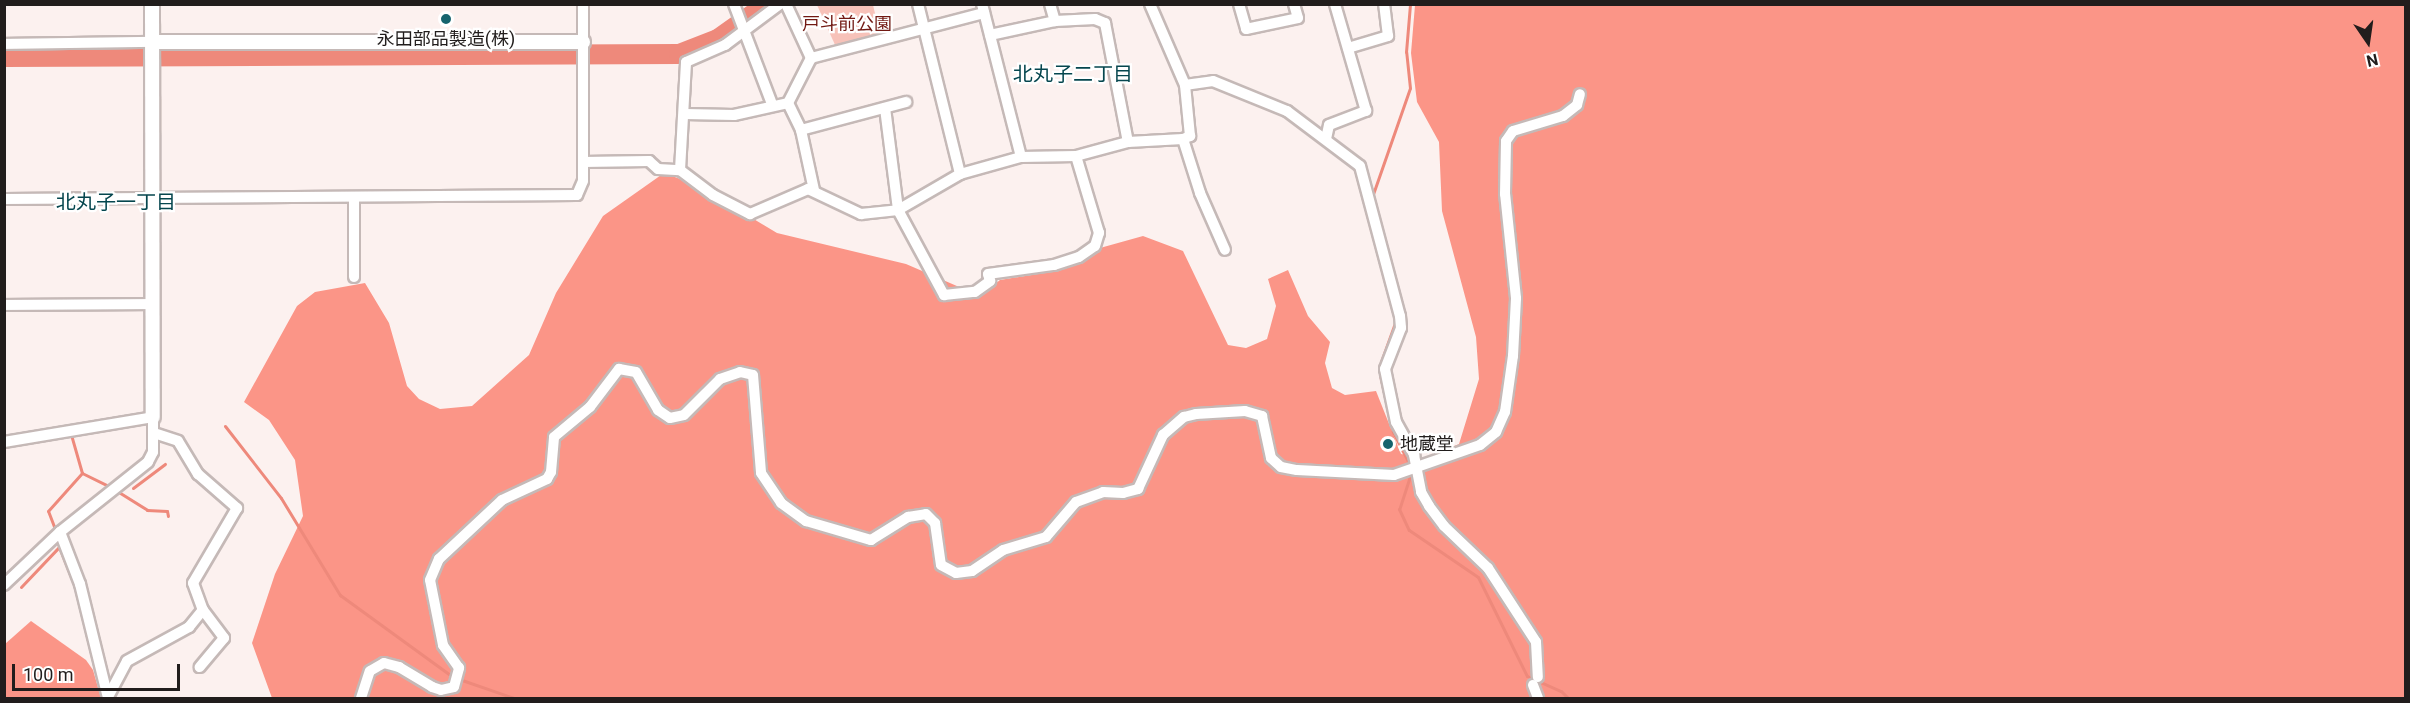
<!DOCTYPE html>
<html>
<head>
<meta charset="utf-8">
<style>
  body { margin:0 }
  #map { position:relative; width:2410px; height:703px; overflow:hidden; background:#fcf1ef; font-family:Roboto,"Noto Sans JP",sans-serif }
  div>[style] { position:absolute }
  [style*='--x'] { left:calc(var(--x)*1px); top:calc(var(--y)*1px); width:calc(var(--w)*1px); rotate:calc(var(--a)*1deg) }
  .green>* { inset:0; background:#f7c2b9 }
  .forest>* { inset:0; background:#fb9587 }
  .stream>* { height:3px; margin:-1.5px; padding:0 1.5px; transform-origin:1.5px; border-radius:1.5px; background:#ee897b }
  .river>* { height:20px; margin:-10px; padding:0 10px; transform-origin:10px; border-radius:10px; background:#ee897b }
  .roads { filter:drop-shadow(2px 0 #c5b9b7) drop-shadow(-2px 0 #c5b9b7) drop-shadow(0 2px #c5b9b7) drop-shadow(0 -2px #c5b9b7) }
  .street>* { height:10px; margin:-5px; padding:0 5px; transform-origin:5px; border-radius:5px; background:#fff }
  .secondary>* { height:14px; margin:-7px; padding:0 7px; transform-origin:7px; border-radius:7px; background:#fff }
  .dots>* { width:16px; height:16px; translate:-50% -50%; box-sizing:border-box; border:3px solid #fff; border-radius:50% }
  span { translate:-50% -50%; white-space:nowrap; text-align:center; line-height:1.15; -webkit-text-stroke:4.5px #fff; paint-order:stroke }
  .park-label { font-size:18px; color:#721913 }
  .poi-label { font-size:18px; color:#211d1c }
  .left { translate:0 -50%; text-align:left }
  .neighbourhood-label { font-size:20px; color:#05464e }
  .frame { position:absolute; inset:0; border:6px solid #211d1c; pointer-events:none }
  .north { position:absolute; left:2338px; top:12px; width:60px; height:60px; -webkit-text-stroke:4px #fff; paint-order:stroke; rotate:167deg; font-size:16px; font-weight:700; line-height:24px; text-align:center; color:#211d1c }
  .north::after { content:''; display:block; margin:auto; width:21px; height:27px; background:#211d1c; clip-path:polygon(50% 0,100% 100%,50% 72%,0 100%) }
  .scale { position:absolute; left:12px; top:664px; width:168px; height:27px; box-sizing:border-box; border:3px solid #211d1c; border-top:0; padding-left:8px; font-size:18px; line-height:21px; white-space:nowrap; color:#211d1c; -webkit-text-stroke:4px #fff; paint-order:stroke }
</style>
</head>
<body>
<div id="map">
  <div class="green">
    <i style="clip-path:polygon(817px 5px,873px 5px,880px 34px,836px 47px)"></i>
  </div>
  <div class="forest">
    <i style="clip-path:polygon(1415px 5px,2405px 5px,2405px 698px,272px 698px,252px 643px,275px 574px,303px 516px,295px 460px,269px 420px,244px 402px,297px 306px,315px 292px,365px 283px,389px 323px,407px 386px,419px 399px,440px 409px,472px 406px,529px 355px,556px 293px,603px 216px,664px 173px,699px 186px,777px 233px,906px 264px,980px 296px,1000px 280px,1061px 270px,1100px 248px,1143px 236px,1183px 251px,1228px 345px,1246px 348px,1267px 339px,1276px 306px,1268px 279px,1288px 270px,1308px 316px,1330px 342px,1325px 363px,1332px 388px,1345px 395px,1376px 391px,1401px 454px,1426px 458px,1459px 444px,1479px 379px,1476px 337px,1442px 211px,1439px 142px,1417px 102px,1411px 53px)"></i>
    <i style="clip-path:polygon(31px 621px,86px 660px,93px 670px,101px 698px,5px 698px,5px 644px)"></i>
  </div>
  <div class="stream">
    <i style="--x:1372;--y:197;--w:115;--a:-70.8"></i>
    <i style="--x:1410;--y:88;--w:36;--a:-96"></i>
    <i style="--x:1406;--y:52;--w:48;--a:-85.2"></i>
    <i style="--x:1396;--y:320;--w:45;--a:109.7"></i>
    <i style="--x:1381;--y:362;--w:13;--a:94"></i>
    <i style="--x:1380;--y:375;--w:58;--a:77.2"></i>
    <i style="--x:1393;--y:432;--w:38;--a:63"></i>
    <i style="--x:225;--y:426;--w:91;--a:52.1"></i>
    <i style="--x:281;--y:498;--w:114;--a:58.7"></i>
    <i style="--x:340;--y:595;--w:140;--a:36"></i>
    <i style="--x:82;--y:473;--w:32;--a:26"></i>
    <i style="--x:1411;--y:473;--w:38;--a:108"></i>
    <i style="--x:1399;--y:509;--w:23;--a:65"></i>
    <i style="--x:1409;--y:530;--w:83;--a:34.3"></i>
    <i style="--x:1478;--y:577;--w:110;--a:63.7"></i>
    <i style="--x:1527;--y:676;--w:37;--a:24"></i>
    <i style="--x:1561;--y:691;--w:10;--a:45"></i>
    <i style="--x:133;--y:488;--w:40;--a:-37"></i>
    <i style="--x:117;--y:491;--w:36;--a:32"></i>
    <i style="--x:147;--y:510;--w:20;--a:3"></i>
    <i style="--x:167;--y:511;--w:5;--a:79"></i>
    <i style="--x:55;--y:529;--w:19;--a:-111"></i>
    <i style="--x:48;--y:511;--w:51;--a:-48.2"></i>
    <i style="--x:82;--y:473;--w:37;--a:-106"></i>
    <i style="--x:21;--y:587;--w:55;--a:-46.5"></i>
    <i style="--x:59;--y:547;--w:48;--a:68.2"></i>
    <i style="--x:459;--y:679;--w:58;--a:19.1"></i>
  </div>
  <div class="river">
    <i style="--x:4;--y:57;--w:675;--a:-0.25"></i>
    <i style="--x:679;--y:54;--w:42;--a:-21"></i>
    <i style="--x:718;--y:39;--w:60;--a:-35.5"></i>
  </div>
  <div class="roads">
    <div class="street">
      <i style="--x:734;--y:4;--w:107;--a:69.2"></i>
      <i style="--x:786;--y:4;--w:60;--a:65.2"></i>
      <i style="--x:918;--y:4;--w:175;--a:76.1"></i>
      <i style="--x:982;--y:4;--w:158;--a:75.7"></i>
      <i style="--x:1050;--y:4;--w:18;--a:74"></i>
      <i style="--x:1239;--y:4;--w:26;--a:74"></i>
      <i style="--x:1246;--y:29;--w:53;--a:-11.9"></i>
      <i style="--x:1298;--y:18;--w:15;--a:-106"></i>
      <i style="--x:990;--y:35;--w:66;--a:-12.2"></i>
      <i style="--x:1055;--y:21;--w:40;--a:-2.9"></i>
      <i style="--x:1095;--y:19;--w:11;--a:22"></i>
      <i style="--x:1105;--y:23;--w:121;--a:79.1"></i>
      <i style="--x:4;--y:44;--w:148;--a:-0.8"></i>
      <i style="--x:1348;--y:48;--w:42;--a:-16.7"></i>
      <i style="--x:1388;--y:36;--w:32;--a:-97"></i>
      <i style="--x:1185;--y:85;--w:28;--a:-8"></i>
      <i style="--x:1213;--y:81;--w:80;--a:22.1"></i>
      <i style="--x:1287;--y:111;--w:91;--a:37"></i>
      <i style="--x:1360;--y:166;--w:155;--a:75.1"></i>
      <i style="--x:1400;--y:316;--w:12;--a:85"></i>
      <i style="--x:1401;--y:328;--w:44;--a:111.3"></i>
      <i style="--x:1385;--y:369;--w:54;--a:78.3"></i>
      <i style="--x:1396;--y:422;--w:38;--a:61"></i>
      <i style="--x:1414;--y:455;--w:38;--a:79"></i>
      <i style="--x:1421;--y:492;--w:16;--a:60"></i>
      <i style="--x:1429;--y:506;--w:25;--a:53"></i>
      <i style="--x:1444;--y:526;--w:61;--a:43.7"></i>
      <i style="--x:1488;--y:568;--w:88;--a:57"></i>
      <i style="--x:1536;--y:642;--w:35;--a:87"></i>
      <i style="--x:788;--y:103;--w:51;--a:-62.9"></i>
      <i style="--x:811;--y:58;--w:179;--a:-14.6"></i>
      <i style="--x:885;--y:108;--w:103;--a:82.7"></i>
      <i style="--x:898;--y:210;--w:97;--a:61.6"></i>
      <i style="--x:944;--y:295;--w:31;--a:-6"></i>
      <i style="--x:975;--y:292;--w:19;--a:-36"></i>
      <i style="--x:990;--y:281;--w:7;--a:-106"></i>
      <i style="--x:988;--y:274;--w:67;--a:-7.8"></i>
      <i style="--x:1054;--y:265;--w:26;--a:-18"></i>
      <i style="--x:1079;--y:257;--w:19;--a:-35"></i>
      <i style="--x:1095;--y:246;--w:14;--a:-73"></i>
      <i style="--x:1099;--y:233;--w:80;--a:-106.6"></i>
      <i style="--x:685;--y:114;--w:49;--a:1.2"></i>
      <i style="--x:734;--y:115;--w:55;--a:-12.5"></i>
      <i style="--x:788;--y:103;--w:30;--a:64"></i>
      <i style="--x:801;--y:130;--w:61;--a:77.8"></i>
      <i style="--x:801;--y:130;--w:109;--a:-14.9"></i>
      <i style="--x:1183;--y:139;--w:57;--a:72.5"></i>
      <i style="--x:1200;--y:193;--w:62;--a:66.3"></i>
      <i style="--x:1326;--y:139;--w:14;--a:-78"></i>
      <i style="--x:1329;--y:125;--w:40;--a:-21"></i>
      <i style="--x:1366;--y:111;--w:111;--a:-106.2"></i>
      <i style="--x:583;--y:162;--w:66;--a:-0.9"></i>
      <i style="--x:649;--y:161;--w:12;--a:42"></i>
      <i style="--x:658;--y:169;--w:22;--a:3"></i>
      <i style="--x:680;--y:170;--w:41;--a:37.1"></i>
      <i style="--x:713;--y:195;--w:42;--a:27.2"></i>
      <i style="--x:750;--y:214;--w:63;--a:-23.3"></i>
      <i style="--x:808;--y:189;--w:59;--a:25.3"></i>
      <i style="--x:861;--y:214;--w:37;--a:-6"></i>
      <i style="--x:898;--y:210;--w:72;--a:-30.1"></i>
      <i style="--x:960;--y:174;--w:63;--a:-15.6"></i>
      <i style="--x:1021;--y:157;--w:55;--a:-1"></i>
      <i style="--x:1076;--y:156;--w:54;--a:-15.1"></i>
      <i style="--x:1128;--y:142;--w:55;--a:-3.1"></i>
      <i style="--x:1183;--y:139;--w:8;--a:-23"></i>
      <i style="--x:1190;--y:136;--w:51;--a:-95.6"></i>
      <i style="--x:1185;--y:85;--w:88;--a:-113.4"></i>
      <i style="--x:680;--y:170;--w:108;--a:-86.8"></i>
      <i style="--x:686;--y:62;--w:43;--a:-23.6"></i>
      <i style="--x:725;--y:45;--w:69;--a:-36.7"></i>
      <i style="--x:354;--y:198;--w:79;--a:90"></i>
      <i style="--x:4;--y:199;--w:573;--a:-0.4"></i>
      <i style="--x:577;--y:195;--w:15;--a:-67"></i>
      <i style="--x:583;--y:181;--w:177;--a:-90"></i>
      <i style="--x:4;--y:305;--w:150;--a:-0.4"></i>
      <i style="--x:154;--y:433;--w:25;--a:18"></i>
      <i style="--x:178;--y:441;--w:39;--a:59"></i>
      <i style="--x:198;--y:474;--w:52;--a:41.1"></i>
      <i style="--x:237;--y:508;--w:87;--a:120.4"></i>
      <i style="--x:193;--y:583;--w:29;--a:70"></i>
      <i style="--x:203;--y:610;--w:35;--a:53"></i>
      <i style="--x:224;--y:638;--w:38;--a:130"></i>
      <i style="--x:4;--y:442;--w:151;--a:-9.5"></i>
      <i style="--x:153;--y:417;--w:35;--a:90"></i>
      <i style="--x:153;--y:452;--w:11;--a:117"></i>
      <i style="--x:148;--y:462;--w:112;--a:141.5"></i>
      <i style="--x:60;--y:532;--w:77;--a:136.6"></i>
      <i style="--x:60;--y:532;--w:56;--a:69"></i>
      <i style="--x:80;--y:584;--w:117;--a:76.2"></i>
      <i style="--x:1533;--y:685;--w:14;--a:69"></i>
      <i style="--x:109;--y:695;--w:38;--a:-62"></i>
      <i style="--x:127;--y:661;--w:71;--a:-28.7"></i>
      <i style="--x:189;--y:627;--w:22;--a:-51"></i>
      <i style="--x:361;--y:698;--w:28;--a:-72"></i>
      <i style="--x:370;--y:671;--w:16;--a:-30"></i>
      <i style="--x:384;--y:663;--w:16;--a:15"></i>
      <i style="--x:399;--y:667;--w:39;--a:31"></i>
      <i style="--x:432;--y:687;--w:9;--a:18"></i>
      <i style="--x:441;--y:690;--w:13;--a:-13"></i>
      <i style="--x:454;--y:687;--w:20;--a:-75"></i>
      <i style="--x:459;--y:668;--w:28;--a:-125"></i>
      <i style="--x:443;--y:645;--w:66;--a:-101.3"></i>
      <i style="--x:430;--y:580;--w:23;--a:-67"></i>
      <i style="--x:439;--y:559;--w:86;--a:-43.1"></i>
      <i style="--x:502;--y:500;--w:50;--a:-25"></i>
      <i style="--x:547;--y:479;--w:8;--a:-60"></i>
      <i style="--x:551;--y:472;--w:35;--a:-85"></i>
      <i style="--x:554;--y:437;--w:47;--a:-39.8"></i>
      <i style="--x:590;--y:407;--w:48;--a:-52.7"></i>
      <i style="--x:619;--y:369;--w:17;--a:10"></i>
      <i style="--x:636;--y:372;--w:44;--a:59.9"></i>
      <i style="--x:658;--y:410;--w:14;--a:34"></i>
      <i style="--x:670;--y:418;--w:14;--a:-12"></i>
      <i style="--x:684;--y:415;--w:51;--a:-45"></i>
      <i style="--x:720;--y:379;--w:21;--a:-19"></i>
      <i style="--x:740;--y:372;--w:13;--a:13"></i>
      <i style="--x:753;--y:375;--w:98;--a:85.3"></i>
      <i style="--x:761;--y:473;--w:36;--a:56"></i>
      <i style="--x:781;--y:503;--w:31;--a:36"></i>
      <i style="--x:806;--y:521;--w:68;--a:16.3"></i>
      <i style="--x:871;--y:540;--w:44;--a:-31.9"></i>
      <i style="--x:908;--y:517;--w:18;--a:-9"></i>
      <i style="--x:926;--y:514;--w:13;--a:45"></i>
      <i style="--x:935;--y:523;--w:42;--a:81.9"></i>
      <i style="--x:941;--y:565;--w:17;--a:28"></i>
      <i style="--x:956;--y:573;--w:16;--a:-7"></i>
      <i style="--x:972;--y:571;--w:37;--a:-34"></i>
      <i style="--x:1003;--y:550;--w:45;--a:-16.8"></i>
      <i style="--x:1046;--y:537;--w:46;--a:-49.4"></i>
      <i style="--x:1076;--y:502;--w:29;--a:-20"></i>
      <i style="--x:1103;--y:492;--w:20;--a:3"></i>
      <i style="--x:1123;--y:493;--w:16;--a:-15"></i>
      <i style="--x:1138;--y:489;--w:60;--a:-65.2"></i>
      <i style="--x:1163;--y:435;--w:28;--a:-41"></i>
      <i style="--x:1184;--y:417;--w:12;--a:-14"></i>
      <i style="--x:1196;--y:414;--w:49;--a:-3.5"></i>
      <i style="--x:1245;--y:411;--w:18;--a:16"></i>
      <i style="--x:1262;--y:416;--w:43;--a:77.9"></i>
      <i style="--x:1271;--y:458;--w:13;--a:42"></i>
      <i style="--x:1281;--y:467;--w:16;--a:11"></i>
      <i style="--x:1297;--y:470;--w:97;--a:3"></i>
      <i style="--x:1394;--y:475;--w:91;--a:-19.2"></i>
      <i style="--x:1480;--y:445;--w:21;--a:-39"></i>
      <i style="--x:1496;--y:432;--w:22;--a:-66"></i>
      <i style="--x:1505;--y:412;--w:57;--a:-81.9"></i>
      <i style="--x:1513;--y:356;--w:58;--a:-87"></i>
      <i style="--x:1516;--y:298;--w:105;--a:-96"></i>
      <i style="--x:1505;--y:194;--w:53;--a:-88.9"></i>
      <i style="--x:1506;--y:141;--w:12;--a:-55"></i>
      <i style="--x:1513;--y:131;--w:52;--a:-16.7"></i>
      <i style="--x:1563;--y:116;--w:18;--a:-38"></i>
      <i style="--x:1577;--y:105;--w:11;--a:-75"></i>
    </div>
    <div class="secondary">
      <i style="--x:152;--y:4;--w:413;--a:89.9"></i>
      <i style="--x:152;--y:42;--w:431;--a:0"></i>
    </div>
  </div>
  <div class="dots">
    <i style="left:446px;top:19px;background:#16636d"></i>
    <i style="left:1388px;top:444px;background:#16636d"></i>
  </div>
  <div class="park-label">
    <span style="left:847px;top:24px">戸斗前公園</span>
  </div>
  <div class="poi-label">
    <span style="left:446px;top:39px">永田部品製造(株)</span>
    <span class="left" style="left:1400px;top:444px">地蔵堂</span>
  </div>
  <div class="neighbourhood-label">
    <span style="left:1073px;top:74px">北丸子二丁目</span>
    <span style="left:116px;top:202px">北丸子一丁目</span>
  </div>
  <div class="frame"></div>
  <div class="north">N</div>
  <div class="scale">100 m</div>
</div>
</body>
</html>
